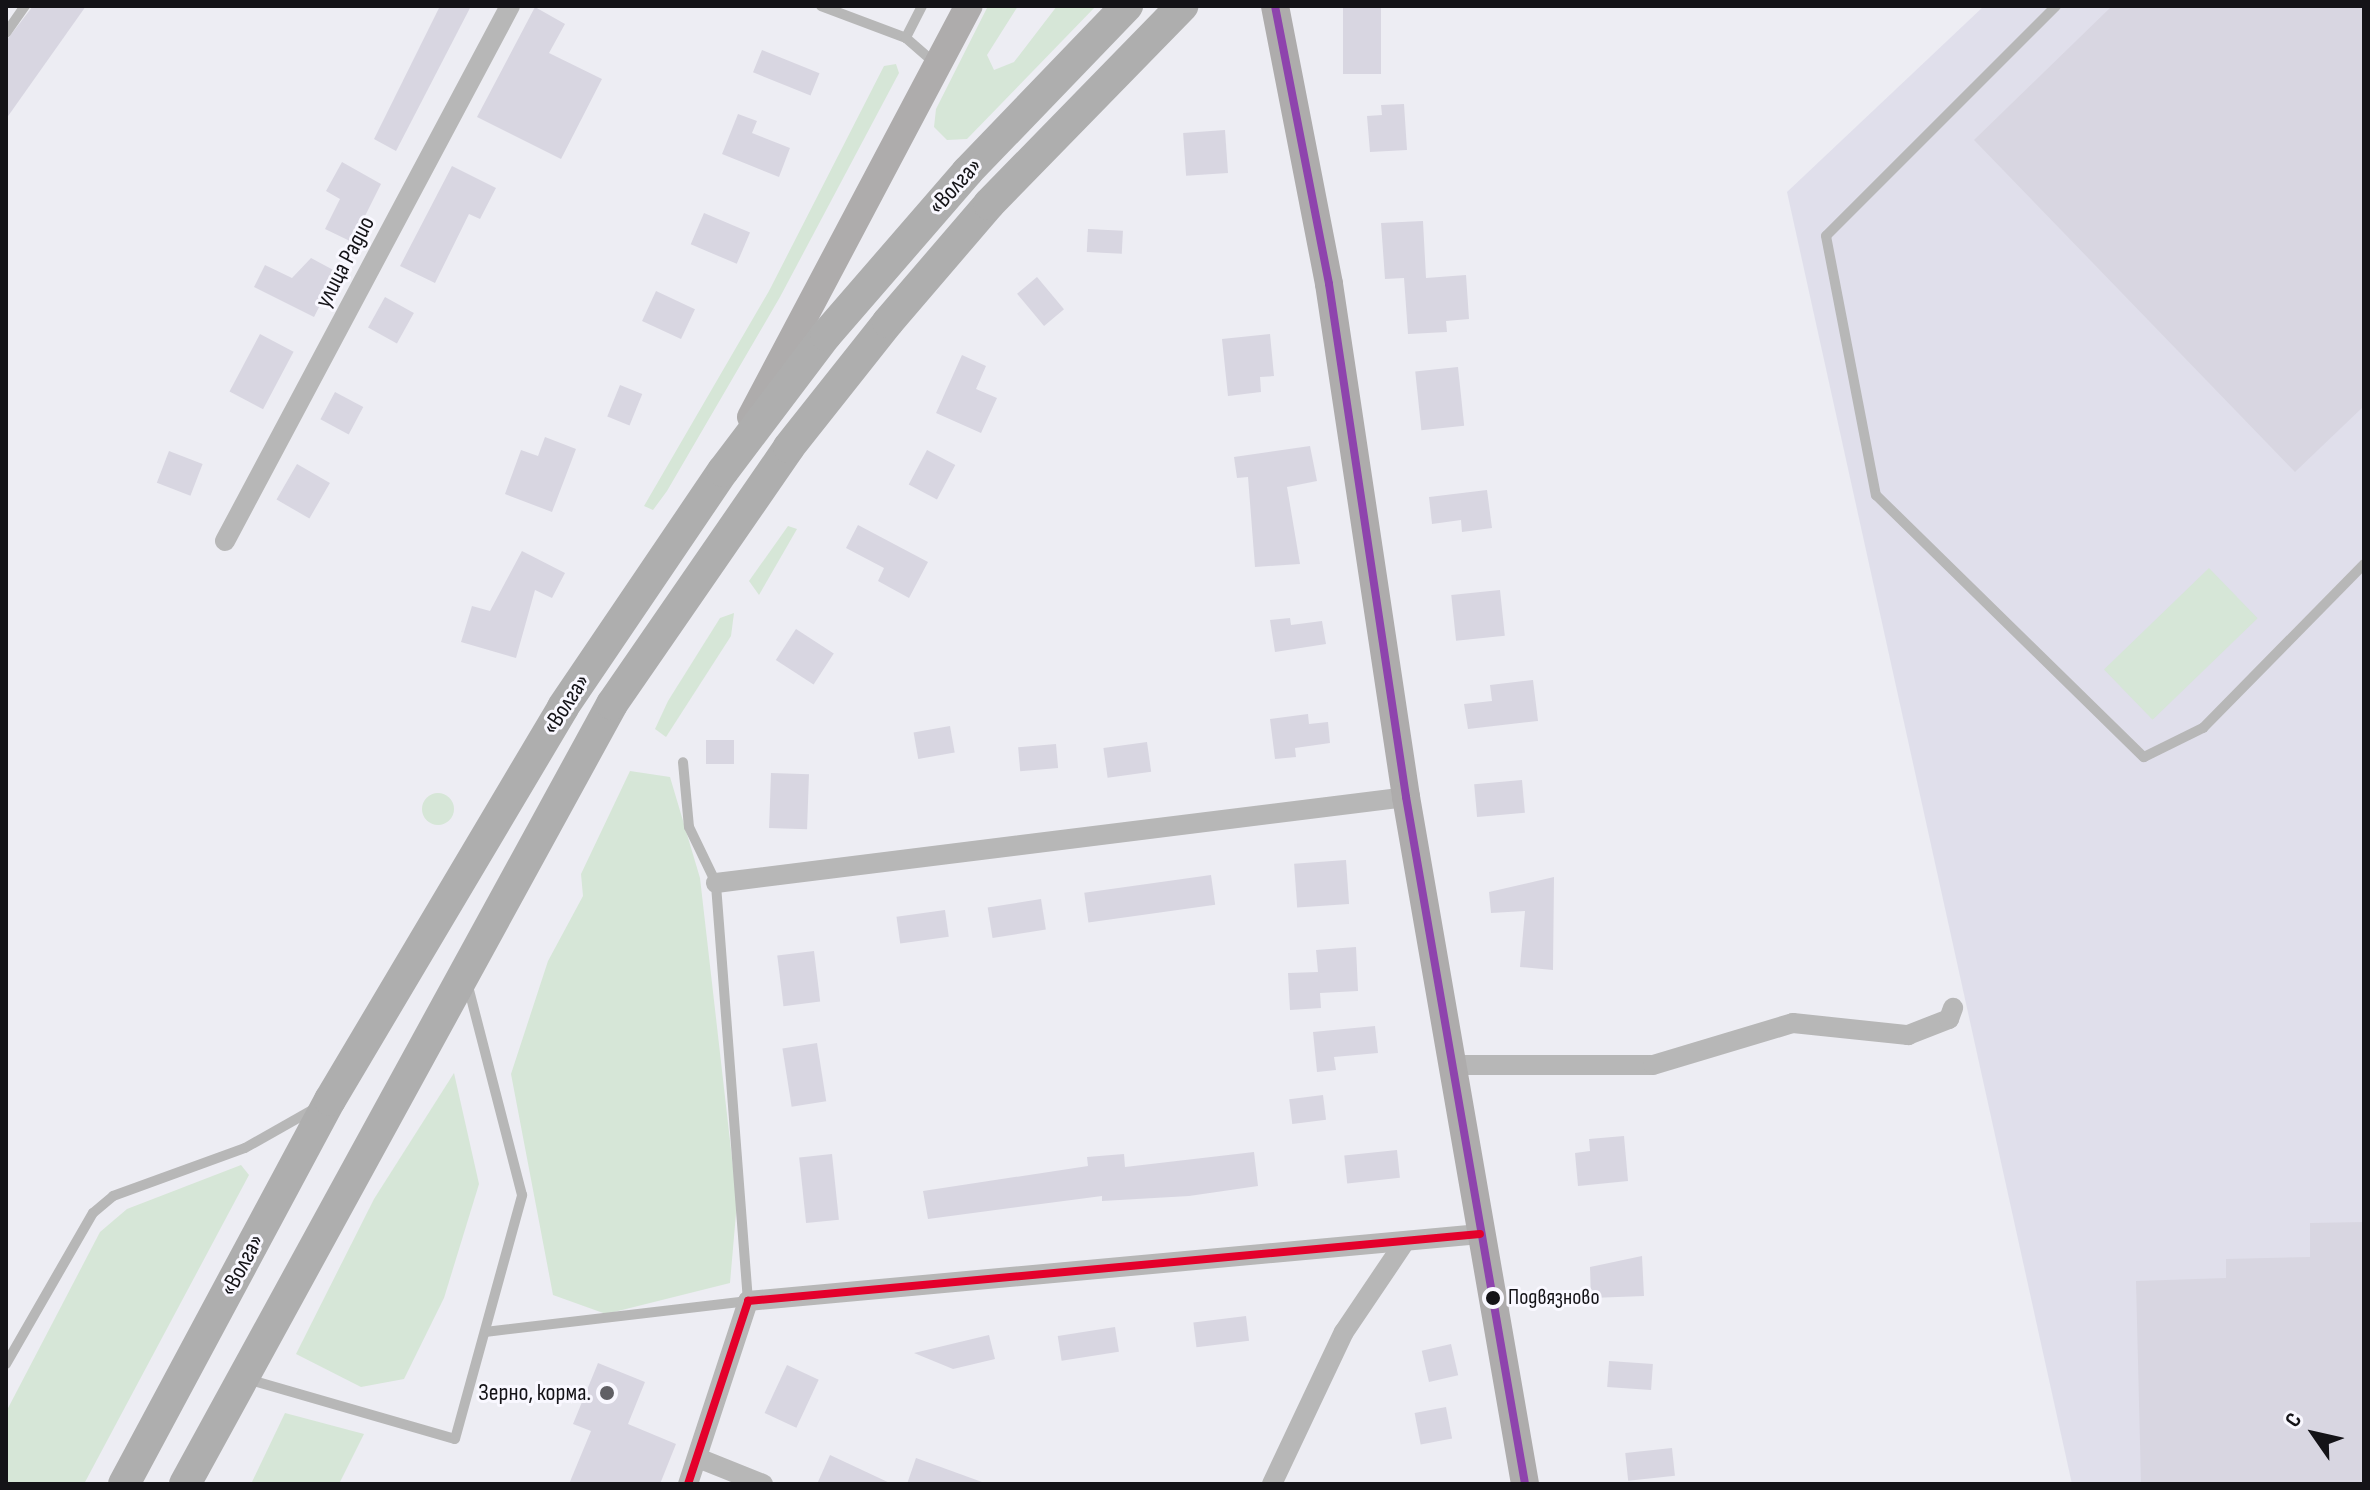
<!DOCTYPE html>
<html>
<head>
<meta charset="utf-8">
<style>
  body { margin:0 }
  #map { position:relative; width:2370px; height:1490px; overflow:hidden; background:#ededf3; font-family:"Sofia Sans Condensed",sans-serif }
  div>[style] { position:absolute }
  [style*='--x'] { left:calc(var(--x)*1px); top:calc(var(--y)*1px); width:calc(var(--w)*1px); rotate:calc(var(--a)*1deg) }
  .built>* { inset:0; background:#e0dfeb }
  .green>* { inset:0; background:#d6e6d7; transform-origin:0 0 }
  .round { border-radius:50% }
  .building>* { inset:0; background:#d8d6e1; transform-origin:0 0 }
  .service>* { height:10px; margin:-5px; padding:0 5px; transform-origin:5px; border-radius:5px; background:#b7b7b7 }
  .minor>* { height:20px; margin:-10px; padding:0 10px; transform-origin:10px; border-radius:10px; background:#b7b7b7 }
  .secondary>* { height:28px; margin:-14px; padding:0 14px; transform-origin:14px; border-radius:14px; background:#aeacac }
  .trunk>* { height:32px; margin:-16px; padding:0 16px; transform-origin:16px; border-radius:16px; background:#aeaeae }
  .bus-1>* { height:8px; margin:-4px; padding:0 4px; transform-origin:4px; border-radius:4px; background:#8e44ad }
  .bus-2>* { height:8px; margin:-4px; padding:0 4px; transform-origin:4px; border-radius:4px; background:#e4002b }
  .dots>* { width:22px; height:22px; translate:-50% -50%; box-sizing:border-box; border:4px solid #f9f8ff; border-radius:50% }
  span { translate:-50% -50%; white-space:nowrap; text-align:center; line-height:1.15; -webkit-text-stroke:6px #f9f8ff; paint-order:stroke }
  .bus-label { font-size:22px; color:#141317 }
  .left { translate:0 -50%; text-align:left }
  .street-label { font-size:24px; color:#141317 }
  .poi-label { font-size:24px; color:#141317 }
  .right { translate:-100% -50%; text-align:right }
  .frame { position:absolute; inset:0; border:8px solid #141317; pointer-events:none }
  .north { position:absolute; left:2274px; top:1394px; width:80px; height:80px; -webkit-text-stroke:6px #f9f8ff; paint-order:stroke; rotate:304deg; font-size:22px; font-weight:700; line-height:32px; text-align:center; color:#141317 }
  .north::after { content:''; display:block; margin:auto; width:28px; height:36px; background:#141317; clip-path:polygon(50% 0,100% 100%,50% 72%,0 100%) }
</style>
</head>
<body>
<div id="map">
  <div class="built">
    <i style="clip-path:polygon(1984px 6px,2364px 6px,2364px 1484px,2072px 1484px,1787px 192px)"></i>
  </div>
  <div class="green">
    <i style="clip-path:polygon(988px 6px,1018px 6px,987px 55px,994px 70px,1014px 62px,1057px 6px,1096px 6px,967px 139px,947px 140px,934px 127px,936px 109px)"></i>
    <i style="clip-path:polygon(896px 64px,899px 73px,780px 297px,667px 491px,653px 510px,644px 506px,769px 291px,884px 66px)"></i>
    <i style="clip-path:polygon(788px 526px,797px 529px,759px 595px,749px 581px)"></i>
    <i style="left:2209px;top:568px;width:70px;height:146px;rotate:46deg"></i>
    <i style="clip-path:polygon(734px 613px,731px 636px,666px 737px,655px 729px,668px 701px,720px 618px)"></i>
    <i style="clip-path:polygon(630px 771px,670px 777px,700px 878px,737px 1202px,730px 1283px,606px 1314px,553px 1295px,511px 1074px,548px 961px,583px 896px,581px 874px)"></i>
    <i class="round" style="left:422px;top:793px;width:32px;height:32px"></i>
    <i style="clip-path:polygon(454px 1073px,479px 1184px,444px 1298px,404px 1379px,361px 1387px,296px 1354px,374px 1199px)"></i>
    <i style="clip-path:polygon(241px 1165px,249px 1175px,84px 1484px,7px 1484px,6px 1412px,100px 1232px,127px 1209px)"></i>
    <i style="clip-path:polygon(285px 1413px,364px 1434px,339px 1484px,251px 1484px)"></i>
  </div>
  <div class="building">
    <i style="clip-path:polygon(33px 6px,86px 6px,6px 119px,6px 41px)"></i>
    <i style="clip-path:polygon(440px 6px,471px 6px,396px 151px,374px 139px)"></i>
    <i style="left:1343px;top:6px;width:38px;height:68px"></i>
    <i style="clip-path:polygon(2112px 6px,2364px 6px,2364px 406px,2295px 472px,1974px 140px)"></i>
    <i style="clip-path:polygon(535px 7px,565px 24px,549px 53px,602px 79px,561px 159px,477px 117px)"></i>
    <i style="left:762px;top:50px;width:62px;height:24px;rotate:22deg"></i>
    <i style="clip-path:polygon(1404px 104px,1407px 150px,1370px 152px,1367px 116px,1382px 115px,1381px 105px)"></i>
    <i style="clip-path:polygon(738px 114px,757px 121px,752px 133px,790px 148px,779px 177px,722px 154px)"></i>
    <i style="left:1225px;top:130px;width:43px;height:42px;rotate:86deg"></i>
    <i style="clip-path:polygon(342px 162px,381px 184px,352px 242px,325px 229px,340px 199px,326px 191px)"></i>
    <i style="clip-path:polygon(452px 166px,496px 188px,480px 219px,469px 214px,435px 283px,400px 266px)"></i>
    <i style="left:704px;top:213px;width:50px;height:34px;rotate:23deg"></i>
    <i style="clip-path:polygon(1423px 221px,1426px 278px,1466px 275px,1469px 319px,1446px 321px,1447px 332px,1408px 334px,1404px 278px,1385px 279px,1381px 223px)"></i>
    <i style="left:1088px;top:229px;width:35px;height:23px;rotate:3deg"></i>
    <i style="clip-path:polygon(311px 258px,337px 272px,314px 317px,254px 287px,265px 265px,292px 278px)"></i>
    <i style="left:1037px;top:277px;width:42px;height:26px;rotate:50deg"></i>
    <i style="left:656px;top:291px;width:43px;height:33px;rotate:25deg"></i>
    <i style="left:385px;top:297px;width:33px;height:35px;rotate:29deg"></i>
    <i style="left:260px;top:334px;width:38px;height:65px;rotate:28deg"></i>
    <i style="clip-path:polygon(1270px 334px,1274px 376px,1260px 377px,1261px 392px,1228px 396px,1222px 339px)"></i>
    <i style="clip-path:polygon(962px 355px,986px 366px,976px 389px,997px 398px,981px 433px,936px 413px)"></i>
    <i style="left:1458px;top:367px;width:59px;height:43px;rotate:84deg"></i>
    <i style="left:620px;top:385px;width:24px;height:34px;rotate:22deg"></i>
    <i style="left:335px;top:392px;width:32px;height:31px;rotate:28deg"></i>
    <i style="clip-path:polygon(545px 437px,576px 449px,552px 512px,505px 494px,521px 450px,538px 456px)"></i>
    <i style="clip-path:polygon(1310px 446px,1317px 481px,1287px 487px,1300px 564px,1255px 567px,1248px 477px,1237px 478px,1234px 457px)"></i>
    <i style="left:927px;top:450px;width:32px;height:39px;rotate:28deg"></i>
    <i style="left:169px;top:451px;width:36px;height:34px;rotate:21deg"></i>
    <i style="left:297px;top:464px;width:38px;height:41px;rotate:30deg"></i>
    <i style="clip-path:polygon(1487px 490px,1492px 528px,1462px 532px,1461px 520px,1432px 524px,1429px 497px)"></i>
    <i style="clip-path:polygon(858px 525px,928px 562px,909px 598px,878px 581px,884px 568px,846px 548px)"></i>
    <i style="clip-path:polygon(522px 551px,565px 573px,552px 598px,535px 590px,516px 658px,461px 642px,472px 606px,490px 611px)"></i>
    <i style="left:1500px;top:590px;width:46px;height:49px;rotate:84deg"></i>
    <i style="clip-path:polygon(1290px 618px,1291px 625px,1322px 621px,1326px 644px,1275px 652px,1270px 620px)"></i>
    <i style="left:796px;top:629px;width:45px;height:37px;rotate:33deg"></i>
    <i style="clip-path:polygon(1533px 680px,1538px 721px,1468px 729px,1464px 704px,1492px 701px,1490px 685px)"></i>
    <i style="clip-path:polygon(1308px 714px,1309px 724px,1328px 722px,1330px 743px,1295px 748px,1296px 757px,1275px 759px,1270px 719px)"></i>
    <i style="left:950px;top:726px;width:27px;height:37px;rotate:80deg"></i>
    <i style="left:734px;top:740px;width:24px;height:28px;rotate:90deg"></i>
    <i style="left:1147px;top:742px;width:30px;height:44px;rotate:82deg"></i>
    <i style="left:1056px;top:744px;width:24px;height:38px;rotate:85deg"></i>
    <i style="left:771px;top:773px;width:38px;height:55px;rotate:2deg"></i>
    <i style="left:1522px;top:780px;width:33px;height:48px;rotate:85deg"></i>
    <i style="left:1346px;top:860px;width:44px;height:52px;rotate:86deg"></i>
    <i style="left:1211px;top:875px;width:30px;height:128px;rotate:82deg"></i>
    <i style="clip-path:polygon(1554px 877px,1553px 970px,1520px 967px,1525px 911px,1491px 913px,1489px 892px)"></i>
    <i style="left:1041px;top:899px;width:31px;height:54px;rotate:81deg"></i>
    <i style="left:945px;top:910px;width:27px;height:49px;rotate:82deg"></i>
    <i style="clip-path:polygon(1356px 947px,1358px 991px,1320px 993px,1321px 1008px,1290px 1010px,1288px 973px,1318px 972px,1316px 950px)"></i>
    <i style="left:814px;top:951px;width:51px;height:37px;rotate:83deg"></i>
    <i style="clip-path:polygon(1375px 1026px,1378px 1053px,1334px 1057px,1336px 1070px,1317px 1072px,1313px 1032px)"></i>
    <i style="left:817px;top:1043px;width:59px;height:35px;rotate:81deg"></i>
    <i style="left:1323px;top:1095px;width:25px;height:34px;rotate:83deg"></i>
    <i style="clip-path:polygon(1624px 1136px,1628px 1181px,1578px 1186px,1575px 1153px,1590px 1151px,1589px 1139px)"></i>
    <i style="left:1397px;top:1150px;width:28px;height:53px;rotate:84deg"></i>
    <i style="clip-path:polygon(1254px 1152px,1258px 1186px,1189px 1196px,1102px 1201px,1102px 1196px,928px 1219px,923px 1191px,1088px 1166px,1087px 1157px,1124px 1154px,1125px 1167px)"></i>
    <i style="left:832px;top:1154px;width:66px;height:33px;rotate:84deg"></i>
    <i style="clip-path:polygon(2364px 1222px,2364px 1484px,2141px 1484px,2136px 1281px,2226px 1278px,2226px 1259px,2310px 1257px,2310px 1223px)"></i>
    <i style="clip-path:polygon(1642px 1256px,1644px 1296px,1591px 1298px,1590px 1267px)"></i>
    <i style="left:1246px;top:1316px;width:25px;height:53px;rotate:83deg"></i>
    <i style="left:1115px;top:1327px;width:25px;height:58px;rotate:81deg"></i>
    <i style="clip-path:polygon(989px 1335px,995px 1359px,953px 1369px,914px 1353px)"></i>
    <i style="left:1451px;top:1344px;width:32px;height:30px;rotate:77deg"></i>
    <i style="left:1609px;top:1361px;width:44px;height:26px;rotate:4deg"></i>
    <i style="clip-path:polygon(598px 1363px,645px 1382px,628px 1424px,676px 1444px,660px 1484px,569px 1484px,591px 1431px,573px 1424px)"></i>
    <i style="left:787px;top:1365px;width:35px;height:53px;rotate:25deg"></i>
    <i style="left:1446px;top:1407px;width:32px;height:32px;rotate:79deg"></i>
    <i style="left:1672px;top:1448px;width:28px;height:47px;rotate:84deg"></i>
    <i style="clip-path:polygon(830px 1455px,892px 1484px,817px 1484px)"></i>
    <i style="clip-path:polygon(916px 1458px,982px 1482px,981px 1484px,907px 1484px)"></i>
  </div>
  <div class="service">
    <i style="--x:821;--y:6;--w:91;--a:20.6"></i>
    <i style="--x:922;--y:6;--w:36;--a:117"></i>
    <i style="--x:906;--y:38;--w:38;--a:41"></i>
    <i style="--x:2056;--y:6;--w:325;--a:135"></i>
    <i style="--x:1826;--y:236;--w:264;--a:79.1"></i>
    <i style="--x:1876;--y:495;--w:375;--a:44.4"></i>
    <i style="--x:2144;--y:757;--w:66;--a:-26.2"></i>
    <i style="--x:2203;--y:728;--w:230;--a:-45.5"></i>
    <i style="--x:6;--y:33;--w:33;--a:-55"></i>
    <i style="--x:485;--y:1332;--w:265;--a:-6.7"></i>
    <i style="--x:748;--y:1301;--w:419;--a:-94.4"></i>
    <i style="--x:716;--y:883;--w:62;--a:-115.7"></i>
    <i style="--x:689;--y:827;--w:65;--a:-95.3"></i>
    <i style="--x:6;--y:1364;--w:174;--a:-60.1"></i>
    <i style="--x:93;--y:1213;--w:26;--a:-40"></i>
    <i style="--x:113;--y:1196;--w:140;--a:-20"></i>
    <i style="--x:245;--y:1148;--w:79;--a:-29.5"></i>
    <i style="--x:247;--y:1379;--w:216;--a:16.1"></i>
    <i style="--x:455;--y:1439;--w:253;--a:-74.6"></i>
    <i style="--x:522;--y:1195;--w:219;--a:-104.5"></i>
  </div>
  <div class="minor">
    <i style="--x:225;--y:541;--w:606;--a:-61.96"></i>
    <i style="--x:716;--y:883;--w:695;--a:-7.1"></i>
    <i style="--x:1451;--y:1065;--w:202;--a:0"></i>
    <i style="--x:1653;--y:1065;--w:146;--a:-16.7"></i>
    <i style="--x:1793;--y:1023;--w:116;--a:6"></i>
    <i style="--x:1908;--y:1035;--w:44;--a:-21.3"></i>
    <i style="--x:1949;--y:1019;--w:12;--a:-70"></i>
    <i style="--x:698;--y:1458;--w:70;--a:21.8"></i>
    <i style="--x:688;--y:1484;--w:193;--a:-71.8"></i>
    <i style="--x:748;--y:1301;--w:735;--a:-5.23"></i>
    <i style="--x:1272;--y:1484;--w:168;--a:-64.7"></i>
    <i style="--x:1344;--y:1332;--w:104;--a:-56"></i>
  </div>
  <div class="secondary">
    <i style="--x:1275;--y:6;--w:283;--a:79"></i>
    <i style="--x:1329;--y:284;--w:519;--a:81.46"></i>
    <i style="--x:1406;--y:797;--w:697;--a:80.17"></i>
    <i style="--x:751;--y:417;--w:465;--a:-62.1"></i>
  </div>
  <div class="trunk">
    <i style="--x:124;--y:1484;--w:436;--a:-61.8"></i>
    <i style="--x:330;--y:1100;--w:457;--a:-59.3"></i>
    <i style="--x:563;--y:707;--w:285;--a:-55.9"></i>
    <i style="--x:723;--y:471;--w:171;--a:-52.9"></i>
    <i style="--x:826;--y:335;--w:216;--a:-49.1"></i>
    <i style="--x:967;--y:172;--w:231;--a:-46.1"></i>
    <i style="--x:185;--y:1484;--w:889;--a:-61.3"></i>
    <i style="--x:612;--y:704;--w:312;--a:-55.4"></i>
    <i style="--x:789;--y:447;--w:159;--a:-51.6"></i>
    <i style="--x:888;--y:322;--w:155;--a:-49.4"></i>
    <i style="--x:989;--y:204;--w:277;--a:-45.7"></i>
  </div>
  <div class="bus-1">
    <i style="--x:1275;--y:6;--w:283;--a:79"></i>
    <i style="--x:1329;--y:284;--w:519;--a:81.46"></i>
    <i style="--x:1406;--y:797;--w:697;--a:80.17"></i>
  </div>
  <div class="bus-2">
    <i style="--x:688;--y:1484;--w:193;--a:-71.8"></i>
    <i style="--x:748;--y:1301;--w:735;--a:-5.23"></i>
  </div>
  <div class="dots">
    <i style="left:1493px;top:1298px;background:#141317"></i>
    <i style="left:607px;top:1393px;background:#605f64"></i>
  </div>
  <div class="bus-label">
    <span class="left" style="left:1508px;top:1298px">Подвязново</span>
  </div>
  <div class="street-label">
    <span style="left:955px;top:186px;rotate:-48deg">«Волга»</span>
    <span style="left:345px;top:262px;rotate:-62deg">улица Радио</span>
    <span style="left:566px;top:704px;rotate:-57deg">«Волга»</span>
    <span style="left:242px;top:1265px;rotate:-62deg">«Волга»</span>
  </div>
  <div class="poi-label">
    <span class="right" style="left:591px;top:1393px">Зерно, корма.</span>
  </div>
  <div class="frame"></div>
  <div class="north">С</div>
</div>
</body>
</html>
